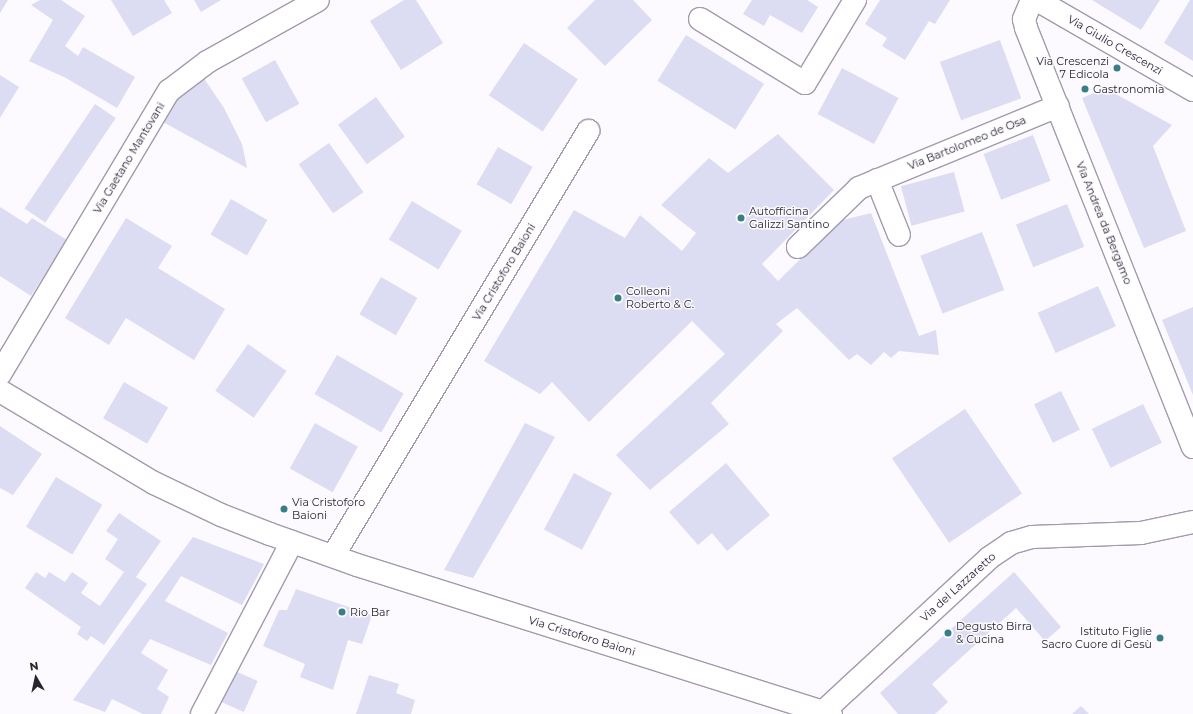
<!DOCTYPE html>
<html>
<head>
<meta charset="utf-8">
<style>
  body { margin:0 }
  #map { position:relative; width:1193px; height:714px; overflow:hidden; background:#fcfaff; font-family:Montserrat,sans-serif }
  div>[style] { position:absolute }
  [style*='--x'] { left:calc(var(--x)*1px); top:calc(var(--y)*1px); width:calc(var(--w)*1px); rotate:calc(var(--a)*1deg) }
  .building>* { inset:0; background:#dcdcf2; transform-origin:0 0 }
  .roads { filter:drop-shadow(1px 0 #a39aad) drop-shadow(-1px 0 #a39aad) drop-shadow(0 1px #a39aad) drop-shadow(0 -1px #a39aad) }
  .minor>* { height:22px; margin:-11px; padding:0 11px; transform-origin:11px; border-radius:11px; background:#fff }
  .dots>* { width:11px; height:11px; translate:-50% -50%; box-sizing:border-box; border:2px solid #fcfaff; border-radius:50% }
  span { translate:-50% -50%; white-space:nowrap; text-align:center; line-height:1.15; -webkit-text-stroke:3px #fcfaff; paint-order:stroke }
  .street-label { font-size:11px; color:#29252d }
  .poi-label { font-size:11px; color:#29252d }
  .right { translate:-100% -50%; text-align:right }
  .left { translate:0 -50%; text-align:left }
  .north { position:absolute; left:16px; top:658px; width:40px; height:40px; -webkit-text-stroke:3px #fcfaff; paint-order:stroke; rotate:351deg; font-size:11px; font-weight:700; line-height:16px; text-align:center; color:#29252d }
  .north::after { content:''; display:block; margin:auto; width:14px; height:18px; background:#29252d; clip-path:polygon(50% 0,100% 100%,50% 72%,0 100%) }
</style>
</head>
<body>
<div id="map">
  <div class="building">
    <i style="clip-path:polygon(0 0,8px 0,0 13px)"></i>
    <i style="clip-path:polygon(40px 0,61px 0,85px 16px,65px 46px,78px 56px,83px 47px,135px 77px,117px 108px,66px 78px,29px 61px,53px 20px,31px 5px)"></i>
    <i style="clip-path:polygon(111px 0,164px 0,172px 13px,133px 36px)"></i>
    <i style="clip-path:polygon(194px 0,221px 0,201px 12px)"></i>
    <i style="clip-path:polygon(404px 0,416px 0,443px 43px,401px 70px,370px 21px)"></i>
    <i style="clip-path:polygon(595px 0,633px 0,652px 20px,605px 66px,567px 28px)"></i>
    <i style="clip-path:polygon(752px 0,807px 0,818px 7px,802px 33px,770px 15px,764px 26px,743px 14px)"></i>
    <i style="clip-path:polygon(880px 0,950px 0,935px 24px,929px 21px,905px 60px,882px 46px,887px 38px,865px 24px)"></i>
    <i style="clip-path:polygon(1092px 0,1160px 0,1141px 30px)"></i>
    <i style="clip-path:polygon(1190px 0,1193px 0,1193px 61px,1164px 43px)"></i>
    <i style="left:686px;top:35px;width:92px;height:54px;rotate:32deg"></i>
    <i style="left:1000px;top:40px;width:62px;height:64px;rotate:70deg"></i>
    <i style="left:524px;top:43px;width:65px;height:63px;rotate:34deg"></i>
    <i style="left:275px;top:60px;width:50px;height:38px;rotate:61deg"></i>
    <i style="left:842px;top:68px;width:64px;height:52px;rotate:28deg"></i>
    <i style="clip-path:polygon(0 75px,19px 87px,0 118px)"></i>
    <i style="clip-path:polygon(203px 77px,224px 108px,242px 144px,247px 168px,163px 122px,180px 92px)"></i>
    <i style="clip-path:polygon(1105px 88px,1172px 125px,1153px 146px,1186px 231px,1144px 248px,1082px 98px)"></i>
    <i style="left:376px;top:97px;width:49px;height:47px;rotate:54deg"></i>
    <i style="left:95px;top:104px;width:25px;height:126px;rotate:34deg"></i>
    <i style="clip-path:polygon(778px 134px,834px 190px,762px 264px,778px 281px,839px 221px,871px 213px,919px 336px,936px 330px,939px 355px,899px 351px,891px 358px,884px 352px,871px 365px,857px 354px,849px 360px,797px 308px,776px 324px,783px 331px,711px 403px,729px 424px,650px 490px,616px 455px,725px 354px,692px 321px,589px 422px,552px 382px,540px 394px,484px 361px,574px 210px,625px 238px,640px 215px,682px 251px,696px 233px,661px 205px,709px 158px,728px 173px)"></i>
    <i style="left:1033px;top:135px;width:49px;height:53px;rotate:69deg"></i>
    <i style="left:329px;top:143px;width:60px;height:37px;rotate:55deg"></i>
    <i style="left:498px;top:147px;width:40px;height:43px;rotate:30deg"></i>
    <i style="left:954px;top:172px;width:41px;height:55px;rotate:75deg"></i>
    <i style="left:231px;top:199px;width:42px;height:41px;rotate:30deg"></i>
    <i style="left:412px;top:201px;width:58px;height:45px;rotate:31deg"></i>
    <i style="left:1067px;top:204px;width:46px;height:55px;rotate:68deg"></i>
    <i style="clip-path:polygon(0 207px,27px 224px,32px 218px,67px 240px,31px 296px,0 276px)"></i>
    <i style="clip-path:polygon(126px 218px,172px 246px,158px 268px,225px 309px,194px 360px,126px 318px,109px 345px,65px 318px)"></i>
    <i style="left:982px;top:232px;width:62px;height:66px;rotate:69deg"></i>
    <i style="left:381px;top:277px;width:42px;height:43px;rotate:30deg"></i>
    <i style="left:1098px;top:286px;width:44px;height:66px;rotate:66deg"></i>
    <i style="clip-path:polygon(1193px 307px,1193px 395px,1162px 320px)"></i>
    <i style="left:248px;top:344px;width:47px;height:57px;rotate:35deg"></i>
    <i style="left:337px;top:355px;width:77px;height:45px;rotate:30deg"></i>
    <i style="left:124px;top:382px;width:51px;height:42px;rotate:30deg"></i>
    <i style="left:1061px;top:391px;width:43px;height:30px;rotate:64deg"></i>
    <i style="left:1143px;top:404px;width:43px;height:57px;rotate:64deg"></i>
    <i style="left:965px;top:409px;width:102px;height:88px;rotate:56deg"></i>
    <i style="left:315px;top:423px;width:49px;height:52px;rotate:29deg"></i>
    <i style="clip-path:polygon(525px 423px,555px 437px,473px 578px,444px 570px)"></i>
    <i style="clip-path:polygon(0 426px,42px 454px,13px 495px,0 488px)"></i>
    <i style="clip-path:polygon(726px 463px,770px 515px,727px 551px,712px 533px,698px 545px,669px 512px)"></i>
    <i style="left:574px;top:473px;width:43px;height:64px;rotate:28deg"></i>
    <i style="left:56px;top:477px;width:54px;height:58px;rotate:31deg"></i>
    <i style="clip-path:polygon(119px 513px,161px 541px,136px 577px,147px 584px,104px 645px,91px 636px,87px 641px,77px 634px,81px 627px,25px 588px,36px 572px,45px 578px,49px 572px,65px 582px,72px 572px,88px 583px,81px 593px,100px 606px,124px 572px,105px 559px,118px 539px,106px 531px)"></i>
    <i style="clip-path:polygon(193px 537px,264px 564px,242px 605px,181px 576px,165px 601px,228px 633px,211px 665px,150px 639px,141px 653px,168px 670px,157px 689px,169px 697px,161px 714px,143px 714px,112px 699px,105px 712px,73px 700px)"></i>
    <i style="clip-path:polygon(1014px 572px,1061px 627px,1045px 641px,1016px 608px,932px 684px,948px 702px,935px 714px,898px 714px,880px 693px)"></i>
    <i style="clip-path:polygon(296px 589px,372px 615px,362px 644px,348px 640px,333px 690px,300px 677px,305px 664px,263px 646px,279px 610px,287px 610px)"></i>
    <i style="left:233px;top:670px;width:27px;height:34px;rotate:24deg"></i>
    <i style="clip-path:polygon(369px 675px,399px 684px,396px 693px,415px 700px,411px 714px,356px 714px)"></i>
    <i style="clip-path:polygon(1081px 706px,1089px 714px,1072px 714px)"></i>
  </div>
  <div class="roads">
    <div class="minor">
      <i style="--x:1032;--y:0;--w:21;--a:113"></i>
      <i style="--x:1024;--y:19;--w:9;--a:77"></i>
      <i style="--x:1026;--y:28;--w:451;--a:68.3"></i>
      <i style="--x:1037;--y:0;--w:180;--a:30"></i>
      <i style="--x:700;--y:19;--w:123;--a:31.4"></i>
      <i style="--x:805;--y:83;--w:97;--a:-58.9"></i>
      <i style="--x:877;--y:180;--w:59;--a:68.2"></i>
      <i style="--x:798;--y:247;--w:85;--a:-44"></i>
      <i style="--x:859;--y:188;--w:215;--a:-22.4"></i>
      <i style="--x:0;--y:374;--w:330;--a:-59.2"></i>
      <i style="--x:169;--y:91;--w:48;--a:-37.3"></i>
      <i style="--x:207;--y:62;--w:127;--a:-29.2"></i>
      <i style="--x:0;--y:391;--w:179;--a:30.9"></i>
      <i style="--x:154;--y:483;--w:74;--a:25.5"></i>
      <i style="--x:221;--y:515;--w:53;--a:21.2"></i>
      <i style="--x:270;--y:534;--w:92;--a:19.6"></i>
      <i style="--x:357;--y:565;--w:497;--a:17.5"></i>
      <i style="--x:333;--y:556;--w:496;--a:-59"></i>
      <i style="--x:824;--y:711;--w:225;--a:-42.8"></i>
      <i style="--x:989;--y:558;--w:27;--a:-34"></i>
      <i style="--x:1011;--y:543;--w:22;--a:-16"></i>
      <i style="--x:1032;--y:537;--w:109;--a:-2.1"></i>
      <i style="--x:1141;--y:533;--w:53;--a:-11.9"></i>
      <i style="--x:202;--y:714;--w:194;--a:-62.4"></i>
    </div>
  </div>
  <div class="dots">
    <i style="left:1117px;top:68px;background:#367f84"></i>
    <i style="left:1085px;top:89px;background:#367f84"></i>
    <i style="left:741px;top:218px;background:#367f84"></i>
    <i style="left:618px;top:298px;background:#367f84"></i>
    <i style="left:284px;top:509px;background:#367f84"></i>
    <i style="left:342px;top:612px;background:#367f84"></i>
    <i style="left:948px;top:633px;background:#367f84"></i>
    <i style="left:1160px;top:638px;background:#367f84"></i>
  </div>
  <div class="street-label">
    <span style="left:1115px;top:45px;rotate:30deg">Via Giulio Crescenzi</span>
    <span style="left:967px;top:143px;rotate:-22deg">Via Bartolomeo de Osa</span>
    <span style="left:129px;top:158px;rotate:-59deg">Via Gaetano Mantovani</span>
    <span style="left:1104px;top:223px;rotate:68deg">Via Andrea da Bergamo</span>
    <span style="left:504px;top:272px;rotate:-59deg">Via Cristoforo Baioni</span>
    <span style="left:958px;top:587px;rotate:-42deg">Via del Lazzaretto</span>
    <span style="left:582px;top:636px;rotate:17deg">Via Cristoforo Baioni</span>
  </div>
  <div class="poi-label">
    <span class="right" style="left:1109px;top:68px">Via Crescenzi<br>7 Edicola</span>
    <span class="left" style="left:1093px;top:89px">Gastronomia</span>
    <span class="left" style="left:749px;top:218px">Autofficina<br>Galizzi Santino</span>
    <span class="left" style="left:626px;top:298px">Colleoni<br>Roberto &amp; C.</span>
    <span class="left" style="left:292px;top:509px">Via Cristoforo<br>Baioni</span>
    <span class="left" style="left:350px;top:612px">Rio Bar</span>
    <span class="left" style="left:956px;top:633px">Degusto Birra<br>&amp; Cucina</span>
    <span class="right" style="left:1152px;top:638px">Istituto Figlie<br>Sacro Cuore di Gesù</span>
  </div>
  <div class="north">N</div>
</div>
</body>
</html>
